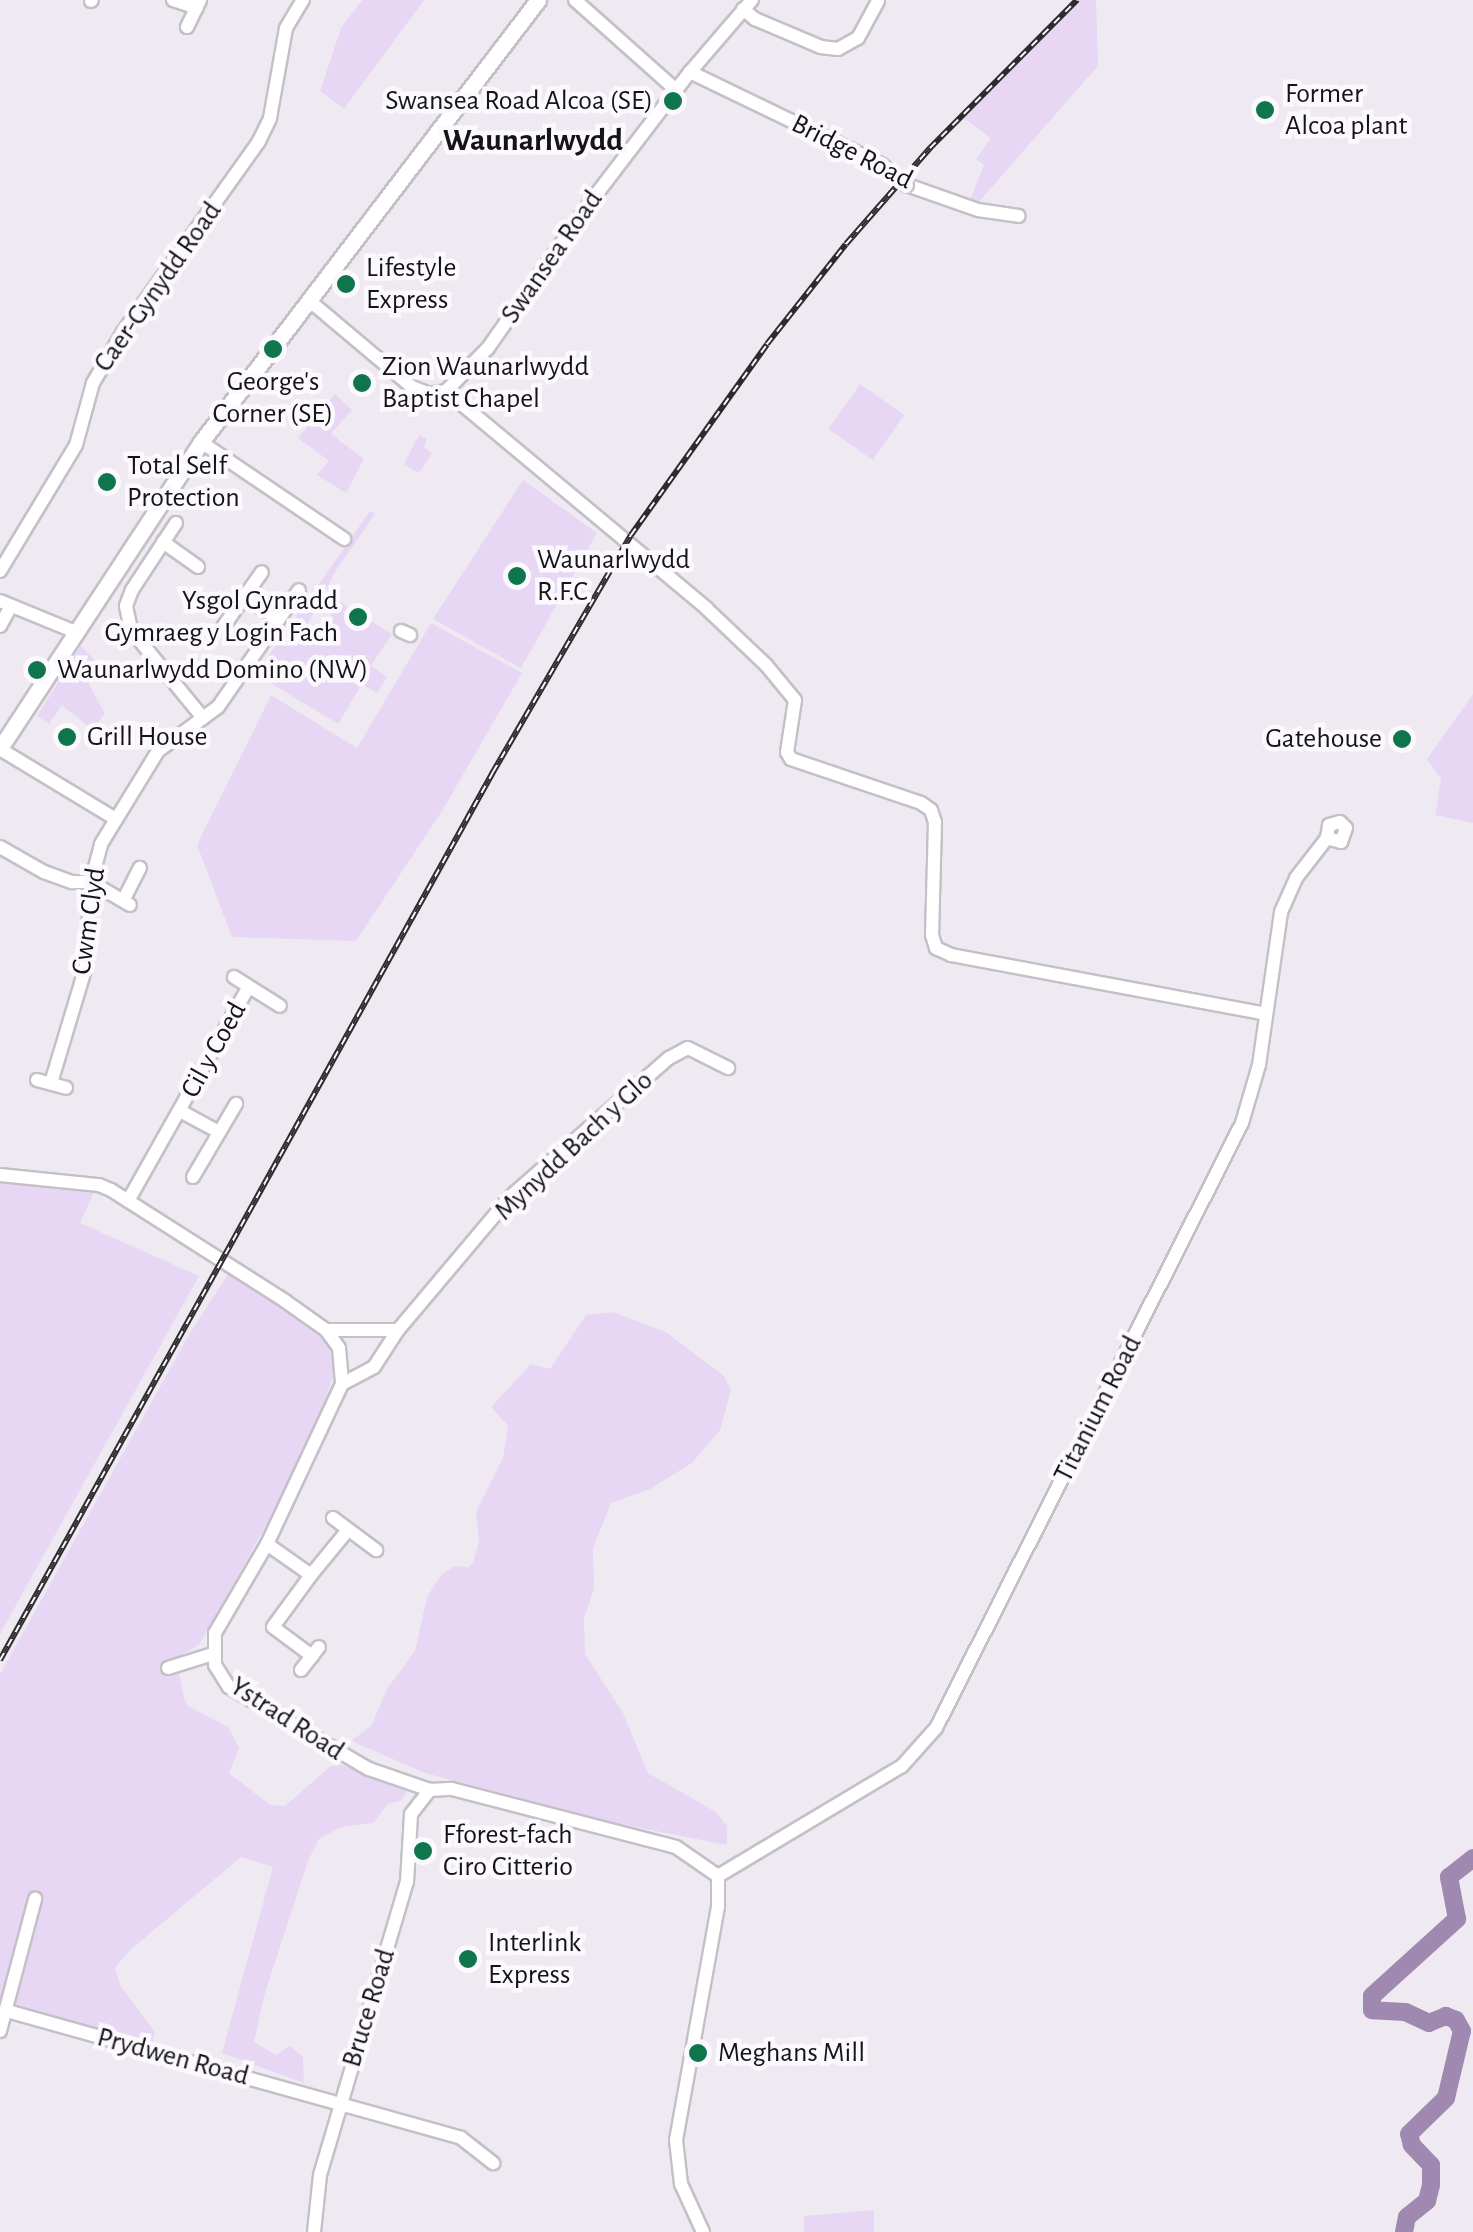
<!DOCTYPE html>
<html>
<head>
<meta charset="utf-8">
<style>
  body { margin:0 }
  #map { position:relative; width:1473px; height:2232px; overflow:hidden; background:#efeaf2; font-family:"Alegreya Sans",sans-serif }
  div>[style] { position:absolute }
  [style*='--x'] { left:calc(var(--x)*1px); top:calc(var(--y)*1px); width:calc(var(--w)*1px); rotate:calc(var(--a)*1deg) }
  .green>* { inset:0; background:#e7d7f4; transform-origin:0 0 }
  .river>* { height:18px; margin:-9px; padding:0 9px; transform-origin:9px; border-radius:9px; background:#a089b1 }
  .roads { filter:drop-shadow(2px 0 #c5c0c8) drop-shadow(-2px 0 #c5c0c8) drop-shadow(0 2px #c5c0c8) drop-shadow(0 -2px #c5c0c8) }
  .minor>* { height:12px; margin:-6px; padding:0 6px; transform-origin:6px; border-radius:6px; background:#fff }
  .major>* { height:15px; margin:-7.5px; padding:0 7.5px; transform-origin:7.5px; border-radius:7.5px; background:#fff }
  .rail>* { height:6px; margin-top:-3px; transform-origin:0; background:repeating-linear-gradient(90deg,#fbf8fe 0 8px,#2d2b2e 0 16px); box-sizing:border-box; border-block:2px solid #2d2b2e }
  .bridges { filter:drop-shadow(2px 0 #c5c0c8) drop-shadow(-2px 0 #c5c0c8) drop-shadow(0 2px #c5c0c8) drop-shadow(0 -2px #c5c0c8) }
  .minor-bridge>* { height:12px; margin:-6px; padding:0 6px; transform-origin:6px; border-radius:6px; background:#fff }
  .dots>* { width:28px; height:28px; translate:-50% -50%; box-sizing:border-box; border:5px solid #fbf8fe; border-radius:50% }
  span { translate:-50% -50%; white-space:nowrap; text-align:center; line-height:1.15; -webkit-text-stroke:9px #fbf8fe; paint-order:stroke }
  .poi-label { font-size:28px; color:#141315 }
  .left { translate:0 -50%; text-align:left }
  .right { translate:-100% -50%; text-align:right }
  .street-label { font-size:28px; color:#141315 }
  .quarter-label { font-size:32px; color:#141315; font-weight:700 }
</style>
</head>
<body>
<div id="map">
  <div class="green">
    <i style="clip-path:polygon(362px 0,424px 0,344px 109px,320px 91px,341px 28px)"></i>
    <i style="clip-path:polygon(1075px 0,1096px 0,1098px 66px,976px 205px,969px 202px,984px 165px,976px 159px,991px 138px,959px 115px)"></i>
    <i style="left:860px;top:384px;width:54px;height:55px;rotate:35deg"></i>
    <i style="clip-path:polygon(335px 394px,352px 410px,331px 434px,364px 459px,346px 493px,317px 475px,329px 461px,298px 438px)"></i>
    <i style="clip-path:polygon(419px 435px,427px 439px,424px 447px,432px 453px,419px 473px,404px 464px)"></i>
    <i style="clip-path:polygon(523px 480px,597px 533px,521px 668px,433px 619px)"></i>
    <i style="clip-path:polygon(370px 511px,375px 514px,335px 572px,306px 627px,319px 634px,339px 601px,392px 634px,371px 666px,387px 677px,377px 693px,362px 684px,338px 724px,256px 674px)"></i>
    <i style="clip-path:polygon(431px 623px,522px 673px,442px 811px,356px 941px,232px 937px,197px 845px,271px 695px,357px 748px)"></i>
    <i style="clip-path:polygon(81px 646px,97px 663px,89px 684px,105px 714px,84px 739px,89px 727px,62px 705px,49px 724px,37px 716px)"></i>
    <i style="clip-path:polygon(1473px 694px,1473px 823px,1435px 815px,1441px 779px,1427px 759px)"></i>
    <i style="clip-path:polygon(0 1176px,96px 1188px,80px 1223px,199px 1276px,0 1634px)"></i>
    <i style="clip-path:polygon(230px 1271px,324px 1340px,334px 1360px,334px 1373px,320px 1415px,270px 1518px,199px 1645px,176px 1658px,184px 1698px,188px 1706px,228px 1727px,239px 1748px,229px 1773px,270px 1805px,285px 1806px,331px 1766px,342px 1765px,407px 1790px,401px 1801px,388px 1804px,373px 1823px,341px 1827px,319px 1839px,308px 1861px,264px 1996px,254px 2042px,276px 2055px,290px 2046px,303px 2057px,304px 2083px,222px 2053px,273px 1867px,241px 1857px,129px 1951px,115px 1968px,121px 1987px,155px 2032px,152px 2045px,142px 2046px,0 1999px,0 1674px,190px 1333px)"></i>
    <i style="clip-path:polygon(613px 1312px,666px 1332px,724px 1376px,731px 1390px,720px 1430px,692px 1463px,650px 1489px,611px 1503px,593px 1548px,594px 1588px,584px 1619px,585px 1654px,623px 1713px,648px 1773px,716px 1812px,727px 1826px,727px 1845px,620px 1824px,425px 1773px,351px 1741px,371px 1726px,387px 1689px,415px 1651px,427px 1597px,441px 1575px,454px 1566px,469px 1567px,474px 1560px,479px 1540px,476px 1512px,503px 1458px,508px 1426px,491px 1407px,531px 1364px,550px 1369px,586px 1315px)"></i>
    <i style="clip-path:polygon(874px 2210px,874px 2232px,804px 2232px,804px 2216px)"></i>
  </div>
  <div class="river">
    <i style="--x:1404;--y:2232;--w:15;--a:-79"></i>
    <i style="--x:1407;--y:2217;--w:26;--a:-39"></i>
    <i style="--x:1427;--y:2201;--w:16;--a:-76"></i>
    <i style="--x:1431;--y:2185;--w:20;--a:-90"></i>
    <i style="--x:1431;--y:2165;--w:28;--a:-134"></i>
    <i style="--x:1412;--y:2145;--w:11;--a:-105"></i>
    <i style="--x:1409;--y:2134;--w:52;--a:-44.2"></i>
    <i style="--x:1446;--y:2098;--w:69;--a:-76.6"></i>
    <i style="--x:1462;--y:2031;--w:13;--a:-119"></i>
    <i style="--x:1456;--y:2020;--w:11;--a:-158"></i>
    <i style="--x:1446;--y:2016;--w:18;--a:158"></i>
    <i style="--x:1429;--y:2023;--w:26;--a:-155"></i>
    <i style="--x:1405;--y:2012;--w:33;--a:-177"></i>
    <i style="--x:1372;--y:2010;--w:14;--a:-90"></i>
    <i style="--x:1372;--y:1996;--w:115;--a:-42.2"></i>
    <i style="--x:1457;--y:1919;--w:43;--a:-100.8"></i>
    <i style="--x:1449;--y:1877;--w:31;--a:-38"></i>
  </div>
  <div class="roads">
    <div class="minor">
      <i style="--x:173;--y:0;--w:25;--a:18"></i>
      <i style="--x:575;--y:0;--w:135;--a:41.7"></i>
      <i style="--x:91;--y:1;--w:1;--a:-45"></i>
      <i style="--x:743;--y:9;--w:16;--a:40"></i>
      <i style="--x:755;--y:19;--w:72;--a:23"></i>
      <i style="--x:821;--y:47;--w:17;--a:7"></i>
      <i style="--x:838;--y:49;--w:23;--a:-29"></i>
      <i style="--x:858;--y:38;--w:42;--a:-61.6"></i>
      <i style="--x:187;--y:27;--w:30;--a:-64"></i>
      <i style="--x:690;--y:72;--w:213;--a:25.8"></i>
      <i style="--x:907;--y:185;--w:75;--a:19.4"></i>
      <i style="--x:978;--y:210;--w:41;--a:8.3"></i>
      <i style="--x:311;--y:302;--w:132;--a:40.1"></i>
      <i style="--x:412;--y:387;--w:19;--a:21"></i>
      <i style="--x:430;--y:394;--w:16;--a:-11"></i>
      <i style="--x:446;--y:391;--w:60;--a:-45.7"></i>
      <i style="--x:488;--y:348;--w:181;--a:-54.9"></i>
      <i style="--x:592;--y:200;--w:161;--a:-52.6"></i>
      <i style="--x:690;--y:72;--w:95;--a:-49.3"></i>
      <i style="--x:446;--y:391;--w:339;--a:39.8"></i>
      <i style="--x:706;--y:608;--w:83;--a:43.5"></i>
      <i style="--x:766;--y:665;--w:45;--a:50.4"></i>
      <i style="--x:795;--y:700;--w:53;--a:98.7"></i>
      <i style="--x:787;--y:752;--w:8;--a:60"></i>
      <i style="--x:791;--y:759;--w:137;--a:18.7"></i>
      <i style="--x:921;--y:803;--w:12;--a:35"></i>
      <i style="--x:931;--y:810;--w:13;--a:72"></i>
      <i style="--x:935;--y:822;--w:113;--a:91.5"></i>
      <i style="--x:932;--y:935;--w:14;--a:73"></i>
      <i style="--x:936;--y:948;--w:17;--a:25"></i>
      <i style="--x:951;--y:955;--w:320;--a:10.6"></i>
      <i style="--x:201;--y:442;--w:173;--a:34.1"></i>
      <i style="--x:176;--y:523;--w:80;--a:123.3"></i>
      <i style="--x:132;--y:590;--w:17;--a:111"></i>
      <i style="--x:126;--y:606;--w:25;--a:78"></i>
      <i style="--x:131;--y:630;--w:114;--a:50.7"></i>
      <i style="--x:163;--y:542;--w:43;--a:35.5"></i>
      <i style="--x:0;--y:571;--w:147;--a:-58.9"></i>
      <i style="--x:76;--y:445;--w:64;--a:-74.7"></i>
      <i style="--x:93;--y:383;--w:59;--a:-59.5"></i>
      <i style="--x:123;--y:332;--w:234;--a:-54.5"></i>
      <i style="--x:259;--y:141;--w:25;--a:-64"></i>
      <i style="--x:270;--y:118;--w:91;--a:-79.9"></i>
      <i style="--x:286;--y:28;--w:33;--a:-59"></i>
      <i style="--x:244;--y:596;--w:42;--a:34.4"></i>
      <i style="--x:0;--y:601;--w:79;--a:22.3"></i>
      <i style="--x:0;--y:626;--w:23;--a:-61"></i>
      <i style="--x:223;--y:627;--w:67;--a:-54.7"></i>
      <i style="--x:401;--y:631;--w:10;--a:24"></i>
      <i style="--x:0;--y:749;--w:133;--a:31.2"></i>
      <i style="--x:0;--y:847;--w:51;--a:29.6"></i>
      <i style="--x:44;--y:872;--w:30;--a:20"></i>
      <i style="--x:72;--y:882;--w:19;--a:0"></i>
      <i style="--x:91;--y:882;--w:45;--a:30.5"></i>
      <i style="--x:124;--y:899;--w:35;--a:-63"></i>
      <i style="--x:234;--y:977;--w:54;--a:32.2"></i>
      <i style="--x:37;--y:1080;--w:30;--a:15"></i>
      <i style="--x:51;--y:1083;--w:122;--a:-73.3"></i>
      <i style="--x:86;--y:966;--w:84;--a:-86.6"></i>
      <i style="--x:91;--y:882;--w:39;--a:-75"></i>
      <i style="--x:101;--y:844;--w:109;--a:-58.5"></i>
      <i style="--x:158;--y:751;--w:74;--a:-36.3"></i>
      <i style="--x:218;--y:707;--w:142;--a:-55.3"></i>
      <i style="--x:180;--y:1111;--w:42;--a:28.4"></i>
      <i style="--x:0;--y:1175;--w:100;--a:5.8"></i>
      <i style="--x:99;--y:1185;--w:13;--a:23"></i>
      <i style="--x:111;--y:1190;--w:206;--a:32.5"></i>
      <i style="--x:285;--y:1301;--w:50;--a:35.3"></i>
      <i style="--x:326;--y:1330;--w:22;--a:54"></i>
      <i style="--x:339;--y:1348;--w:36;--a:85"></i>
      <i style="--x:342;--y:1384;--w:177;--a:115.1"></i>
      <i style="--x:267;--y:1544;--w:103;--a:120.3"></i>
      <i style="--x:215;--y:1633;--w:32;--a:90"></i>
      <i style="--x:215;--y:1665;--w:26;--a:58"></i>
      <i style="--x:229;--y:1687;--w:162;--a:30.4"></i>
      <i style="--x:369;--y:1769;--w:65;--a:19"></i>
      <i style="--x:430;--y:1790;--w:22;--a:-3"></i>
      <i style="--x:452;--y:1789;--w:231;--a:14.5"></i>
      <i style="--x:676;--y:1847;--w:51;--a:34.6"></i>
      <i style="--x:193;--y:1177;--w:85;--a:-59.5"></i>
      <i style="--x:128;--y:1201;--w:244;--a:-60.6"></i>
      <i style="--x:326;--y:1330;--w:72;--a:0"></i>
      <i style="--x:342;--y:1384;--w:36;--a:-28"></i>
      <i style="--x:374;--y:1367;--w:44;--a:-57"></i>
      <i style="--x:398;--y:1330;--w:174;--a:-49.9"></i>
      <i style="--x:510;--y:1197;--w:211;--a:-41.2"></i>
      <i style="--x:669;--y:1058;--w:21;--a:-28"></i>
      <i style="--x:688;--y:1048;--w:45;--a:26.6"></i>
      <i style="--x:333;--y:1518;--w:54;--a:36.7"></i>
      <i style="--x:267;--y:1544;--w:54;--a:35.2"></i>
      <i style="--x:311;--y:1575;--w:64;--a:126.2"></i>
      <i style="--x:273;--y:1627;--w:49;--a:36.6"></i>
      <i style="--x:311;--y:1575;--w:58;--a:-50.6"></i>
      <i style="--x:168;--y:1668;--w:47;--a:-17.3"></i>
      <i style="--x:301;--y:1670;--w:29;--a:-52"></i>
      <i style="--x:718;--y:1876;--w:214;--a:-30.9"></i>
      <i style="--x:902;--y:1766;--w:51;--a:-48.2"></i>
      <i style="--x:936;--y:1728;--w:678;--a:-63.17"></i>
      <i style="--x:1242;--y:1123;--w:60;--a:-73.7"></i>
      <i style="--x:1259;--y:1065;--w:155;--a:-81.8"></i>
      <i style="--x:1281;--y:912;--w:37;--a:-66"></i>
      <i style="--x:1296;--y:878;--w:51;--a:-52.2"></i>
      <i style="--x:1327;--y:838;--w:13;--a:-81"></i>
      <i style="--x:1329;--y:825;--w:11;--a:-15"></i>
      <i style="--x:1340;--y:822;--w:8;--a:45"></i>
      <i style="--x:1346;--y:828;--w:15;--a:110"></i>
      <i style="--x:1341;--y:842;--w:15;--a:-164"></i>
      <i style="--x:7;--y:2011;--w:471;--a:15.6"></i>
      <i style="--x:461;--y:2138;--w:41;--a:38"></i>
      <i style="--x:0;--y:2031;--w:137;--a:-75.1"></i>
      <i style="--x:314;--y:2232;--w:57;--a:-84"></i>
      <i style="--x:320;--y:2175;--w:306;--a:-73.5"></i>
      <i style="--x:407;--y:1882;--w:68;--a:-86.6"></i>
      <i style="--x:411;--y:1814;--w:31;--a:-52"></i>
      <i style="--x:703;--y:2232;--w:53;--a:-114.6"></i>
      <i style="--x:681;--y:2184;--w:44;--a:-96.5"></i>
      <i style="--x:676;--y:2140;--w:237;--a:-79.8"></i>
      <i style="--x:718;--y:1907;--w:31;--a:-90"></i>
    </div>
    <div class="major">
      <i style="--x:0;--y:748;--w:366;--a:-56.7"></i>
      <i style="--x:201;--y:442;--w:556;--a:-52.68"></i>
    </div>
  </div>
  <div class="rail">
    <i style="--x:0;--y:1660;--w:1016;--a:-60.96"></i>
    <i style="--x:493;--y:772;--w:274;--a:-59.8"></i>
    <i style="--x:631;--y:535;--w:234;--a:-54.5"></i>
    <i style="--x:767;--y:344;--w:127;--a:-51.7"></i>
    <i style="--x:846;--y:244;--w:128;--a:-48.8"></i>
    <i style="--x:930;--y:148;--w:209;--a:-45.2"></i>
  </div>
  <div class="bridges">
    <div class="minor-bridge">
      <i style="--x:882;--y:165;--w:32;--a:39"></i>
    </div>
  </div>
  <div class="dots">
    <i style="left:673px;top:101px;background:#0e754d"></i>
    <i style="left:1265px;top:110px;background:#0e754d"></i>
    <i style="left:346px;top:284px;background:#0e754d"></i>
    <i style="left:273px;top:349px;background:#0e754d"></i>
    <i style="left:362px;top:383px;background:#0e754d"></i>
    <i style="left:107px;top:482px;background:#0e754d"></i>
    <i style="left:517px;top:576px;background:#0e754d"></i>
    <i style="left:358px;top:617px;background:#0e754d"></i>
    <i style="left:37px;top:670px;background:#0e754d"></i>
    <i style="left:67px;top:737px;background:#0e754d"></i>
    <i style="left:1402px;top:739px;background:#0e754d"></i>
    <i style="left:423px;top:1851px;background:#0e754d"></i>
    <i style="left:468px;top:1959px;background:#0e754d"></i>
    <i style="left:698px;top:2053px;background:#0e754d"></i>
  </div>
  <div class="poi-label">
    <span class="left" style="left:1285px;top:110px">Former<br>Alcoa plant</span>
    <span class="right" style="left:653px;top:101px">Swansea Road Alcoa (SE)</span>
    <span class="left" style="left:366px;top:284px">Lifestyle<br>Express</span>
    <span class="left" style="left:382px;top:383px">Zion Waunarlwydd<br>Baptist Chapel</span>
    <span style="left:273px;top:398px">George's<br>Corner (SE)</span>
    <span class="left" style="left:127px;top:482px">Total Self<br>Protection</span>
    <span class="left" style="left:537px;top:576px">Waunarlwydd<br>R.F.C</span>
    <span class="right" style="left:338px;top:617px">Ysgol Gynradd<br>Gymraeg y Login Fach</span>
    <span class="left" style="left:57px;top:670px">Waunarlwydd Domino (NW)</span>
    <span class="left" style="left:87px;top:737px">Grill House</span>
    <span class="right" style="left:1382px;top:739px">Gatehouse</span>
    <span class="left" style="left:443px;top:1851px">Fforest-fach<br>Ciro Citterio</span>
    <span class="left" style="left:488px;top:1959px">Interlink<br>Express</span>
    <span class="left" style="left:718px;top:2053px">Meghans Mill</span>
  </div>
  <div class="street-label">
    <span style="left:852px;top:152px;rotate:27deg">Bridge Road</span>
    <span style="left:552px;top:257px;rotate:-55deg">Swansea Road</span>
    <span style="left:158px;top:287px;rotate:-55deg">Caer-Gynydd Road</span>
    <span style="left:89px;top:921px;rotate:-82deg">Cwm Clyd</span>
    <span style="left:214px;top:1050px;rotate:-61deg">Cil y Coed</span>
    <span style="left:574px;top:1146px;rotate:-43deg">Mynydd Bach y Glo</span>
    <span style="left:1098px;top:1409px;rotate:-63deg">Titanium Road</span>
    <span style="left:287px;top:1719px;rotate:33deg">Ystrad Road</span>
    <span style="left:369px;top:2008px;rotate:-73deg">Bruce Road</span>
    <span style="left:173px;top:2057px;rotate:15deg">Prydwen Road</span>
  </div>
  <div class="quarter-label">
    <span style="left:533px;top:140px">Waunarlwydd</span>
  </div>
</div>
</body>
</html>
